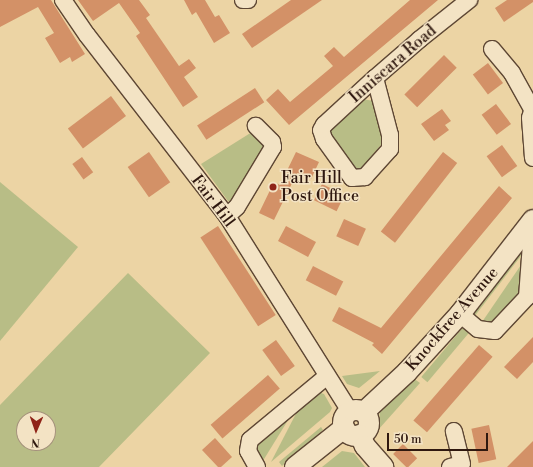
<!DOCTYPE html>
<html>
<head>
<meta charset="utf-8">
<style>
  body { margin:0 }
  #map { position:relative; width:533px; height:467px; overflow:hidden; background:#ecd4a4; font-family:"Libre Bodoni",serif }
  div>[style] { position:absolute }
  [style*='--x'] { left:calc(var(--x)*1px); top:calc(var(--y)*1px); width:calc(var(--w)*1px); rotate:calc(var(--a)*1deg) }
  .green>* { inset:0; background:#b8bd86; transform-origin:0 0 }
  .building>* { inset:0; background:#d39167; transform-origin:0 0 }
  .roads { filter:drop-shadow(1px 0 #5e4734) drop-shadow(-1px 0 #5e4734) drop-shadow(0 1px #5e4734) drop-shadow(0 -1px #5e4734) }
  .minor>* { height:16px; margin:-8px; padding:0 8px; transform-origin:8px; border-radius:8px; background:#f3e3c4 }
  .tertiary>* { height:20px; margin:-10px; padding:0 10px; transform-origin:10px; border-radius:10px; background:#f3e3c4 }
  .tertiary>.ring { margin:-10px; padding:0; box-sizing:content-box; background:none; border:20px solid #f3e3c4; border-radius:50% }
  .dots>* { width:11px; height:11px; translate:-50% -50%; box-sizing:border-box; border:2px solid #f3e3c4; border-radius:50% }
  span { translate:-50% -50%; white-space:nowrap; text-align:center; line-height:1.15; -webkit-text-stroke:3px #f3e3c4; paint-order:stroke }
  .street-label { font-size:16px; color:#2f180f }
  .poi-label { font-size:16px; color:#2f180f }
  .left { translate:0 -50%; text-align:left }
  .north { position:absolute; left:16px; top:411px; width:40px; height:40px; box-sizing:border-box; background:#f3e3c4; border:1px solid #a5927c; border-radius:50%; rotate:182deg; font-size:11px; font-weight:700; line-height:16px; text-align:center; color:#2f180f }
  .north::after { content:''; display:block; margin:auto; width:14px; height:18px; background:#8f2418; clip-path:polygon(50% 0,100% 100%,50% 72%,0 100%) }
  .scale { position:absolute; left:387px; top:433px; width:101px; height:18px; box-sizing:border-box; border:2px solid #2f180f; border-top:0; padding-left:5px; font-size:12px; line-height:14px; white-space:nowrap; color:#2f180f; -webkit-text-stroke:3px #f3e3c4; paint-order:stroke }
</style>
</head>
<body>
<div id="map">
  <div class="green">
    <i style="clip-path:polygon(362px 99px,374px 101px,384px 141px,363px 167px,354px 171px,327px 130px)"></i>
    <i style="clip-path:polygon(252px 132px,265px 146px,232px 202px,228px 201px,201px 164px)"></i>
    <i style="clip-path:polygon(0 182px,78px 247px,0 341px)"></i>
    <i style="clip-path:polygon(524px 242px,524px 252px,474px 317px,474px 313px)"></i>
    <i style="clip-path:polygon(525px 259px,525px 288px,493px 323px,480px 325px)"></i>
    <i style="clip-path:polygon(evenodd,128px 273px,210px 353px,99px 467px,0 467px,0 405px,128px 273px,24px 419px,48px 419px,48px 443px,24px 443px,24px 419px)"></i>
    <i style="left:465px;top:325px;width:8px;height:68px;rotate:40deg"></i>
    <i style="clip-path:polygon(380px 371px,359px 388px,347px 384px,342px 376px)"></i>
    <i style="clip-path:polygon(413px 378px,420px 383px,378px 430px,380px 411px)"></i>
    <i style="clip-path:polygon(315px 391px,324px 394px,332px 408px,330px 412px,271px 462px,303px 400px)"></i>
    <i style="clip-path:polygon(298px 404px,261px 464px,254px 442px)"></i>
    <i style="clip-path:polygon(321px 427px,323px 430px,282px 466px,279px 462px)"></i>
    <i style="clip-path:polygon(342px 451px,354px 453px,365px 467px,322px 467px)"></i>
  </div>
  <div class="building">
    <i style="clip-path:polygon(0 0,51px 0,85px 54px,72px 62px,70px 57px,60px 63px,45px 38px,54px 33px,38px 7px,0 27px)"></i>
    <i style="clip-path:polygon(78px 0,139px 0,150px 15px,146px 18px,179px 66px,189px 59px,196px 68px,184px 77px,198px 97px,183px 107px,136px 36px,140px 33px,119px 3px,93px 21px)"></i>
    <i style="clip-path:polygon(184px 0,205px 0,215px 17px,219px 15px,230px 33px,214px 43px,196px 12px,192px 15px)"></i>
    <i style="clip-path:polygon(291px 0,322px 0,252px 48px,242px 34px)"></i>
    <i style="clip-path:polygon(410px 0,438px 0,289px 125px,266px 100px,278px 89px,290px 102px,333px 66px,324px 56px,334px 47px,344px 57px)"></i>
    <i style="clip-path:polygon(507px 0,533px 0,533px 2px,504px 22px,495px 8px)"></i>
    <i style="left:444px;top:55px;width:18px;height:56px;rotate:45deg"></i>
    <i style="left:488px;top:63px;width:25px;height:19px;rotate:53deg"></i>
    <i style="left:255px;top:88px;width:17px;height:69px;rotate:57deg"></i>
    <i style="left:111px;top:96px;width:25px;height:54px;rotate:53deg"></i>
    <i style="left:496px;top:104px;width:25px;height:18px;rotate:53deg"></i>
    <i style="clip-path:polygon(442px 109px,451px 121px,445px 125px,449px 130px,434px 141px,421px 124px)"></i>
    <i style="left:502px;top:145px;width:26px;height:19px;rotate:54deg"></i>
    <i style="left:149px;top:152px;width:37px;height:26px;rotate:55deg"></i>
    <i style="clip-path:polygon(296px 152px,319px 162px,311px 179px,297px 173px,274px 220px,259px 213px,274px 182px,280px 185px)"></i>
    <i style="left:443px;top:152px;width:18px;height:101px;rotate:38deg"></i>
    <i style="left:82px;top:157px;width:19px;height:12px;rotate:54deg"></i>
    <i style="left:322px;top:184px;width:25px;height:18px;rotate:26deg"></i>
    <i style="clip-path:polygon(499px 186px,512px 198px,382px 354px,372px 345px,374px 343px,332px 321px,339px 307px,381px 328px)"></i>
    <i style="left:344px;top:219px;width:24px;height:19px;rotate:24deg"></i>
    <i style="left:218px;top:226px;width:106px;height:21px;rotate:57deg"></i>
    <i style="left:286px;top:226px;width:34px;height:17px;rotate:28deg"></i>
    <i style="left:313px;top:266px;width:34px;height:16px;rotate:27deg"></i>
    <i style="clip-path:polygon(533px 337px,533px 362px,517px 379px,504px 367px)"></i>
    <i style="left:276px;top:340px;width:32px;height:17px;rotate:54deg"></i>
    <i style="left:479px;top:345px;width:18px;height:100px;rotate:41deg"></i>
    <i style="left:268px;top:375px;width:18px;height:76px;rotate:49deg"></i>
    <i style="left:489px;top:425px;width:35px;height:18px;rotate:78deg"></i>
    <i style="clip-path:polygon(215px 438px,232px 457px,221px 467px,218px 467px,202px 450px)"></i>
    <i style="clip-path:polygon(533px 441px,533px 467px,507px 467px)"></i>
    <i style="left:403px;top:444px;width:20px;height:14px;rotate:45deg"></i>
  </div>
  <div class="roads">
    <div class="minor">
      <i style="--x:63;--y:0;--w:42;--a:55.6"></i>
      <i style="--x:87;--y:35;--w:229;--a:52.3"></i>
      <i style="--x:227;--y:216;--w:231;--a:57.8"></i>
      <i style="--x:243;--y:0;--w:5;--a:0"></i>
      <i style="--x:492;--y:49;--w:31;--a:50"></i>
      <i style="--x:512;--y:73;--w:41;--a:60.9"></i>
      <i style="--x:375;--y:78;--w:59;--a:75.3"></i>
      <i style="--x:390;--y:135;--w:14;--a:90"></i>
      <i style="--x:390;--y:149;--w:38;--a:132"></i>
      <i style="--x:365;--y:177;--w:13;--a:176"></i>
      <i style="--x:352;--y:178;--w:48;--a:-125.7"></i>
      <i style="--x:324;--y:139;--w:9;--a:-108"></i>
      <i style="--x:321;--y:130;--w:6;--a:-59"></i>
      <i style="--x:324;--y:125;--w:69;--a:-42.7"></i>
      <i style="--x:375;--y:78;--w:60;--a:-40.9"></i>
      <i style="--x:420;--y:39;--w:63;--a:-38.5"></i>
      <i style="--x:533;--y:108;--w:10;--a:107"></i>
      <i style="--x:530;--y:118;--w:40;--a:85.7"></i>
      <i style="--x:227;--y:216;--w:13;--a:-42"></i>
      <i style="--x:237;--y:207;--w:70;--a:-59"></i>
      <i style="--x:273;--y:147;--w:5;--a:-101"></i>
      <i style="--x:272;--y:142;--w:23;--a:-135"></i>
      <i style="--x:460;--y:314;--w:23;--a:40"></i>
      <i style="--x:478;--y:329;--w:17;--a:7"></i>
      <i style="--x:495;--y:331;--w:47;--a:-46.7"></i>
      <i style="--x:527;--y:297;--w:53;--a:-85.7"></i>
      <i style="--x:531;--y:244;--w:15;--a:-118"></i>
      <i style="--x:257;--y:467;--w:18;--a:-119"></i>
      <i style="--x:248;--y:451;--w:11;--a:-80"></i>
      <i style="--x:250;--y:440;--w:100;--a:-39.7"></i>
      <i style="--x:450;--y:467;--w:12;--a:-14"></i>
      <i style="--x:462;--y:464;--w:34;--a:-104"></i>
    </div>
    <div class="tertiary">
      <i class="ring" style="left:343px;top:410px;width:6px;height:6px"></i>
      <i style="--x:364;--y:412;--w:59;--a:-42.9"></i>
      <i style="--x:407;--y:372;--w:79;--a:-47.6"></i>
      <i style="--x:460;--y:314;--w:119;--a:-52.2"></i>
      <i style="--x:360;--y:435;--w:12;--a:66"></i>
      <i style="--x:365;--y:446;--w:28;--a:49"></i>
      <i style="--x:295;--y:467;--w:63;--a:-38.5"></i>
    </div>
  </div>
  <div class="dots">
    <i style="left:273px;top:187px;background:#8f2418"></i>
  </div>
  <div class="street-label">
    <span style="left:393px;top:64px;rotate:-41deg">Inniscara Road</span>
    <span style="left:213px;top:201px;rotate:53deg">Fair Hill</span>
    <span style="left:452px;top:319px;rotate:-49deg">Knockfree Avenue</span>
  </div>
  <div class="poi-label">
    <span class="left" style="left:281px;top:187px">Fair Hill<br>Post Office</span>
  </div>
  <div class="north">N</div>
  <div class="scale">50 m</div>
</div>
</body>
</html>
